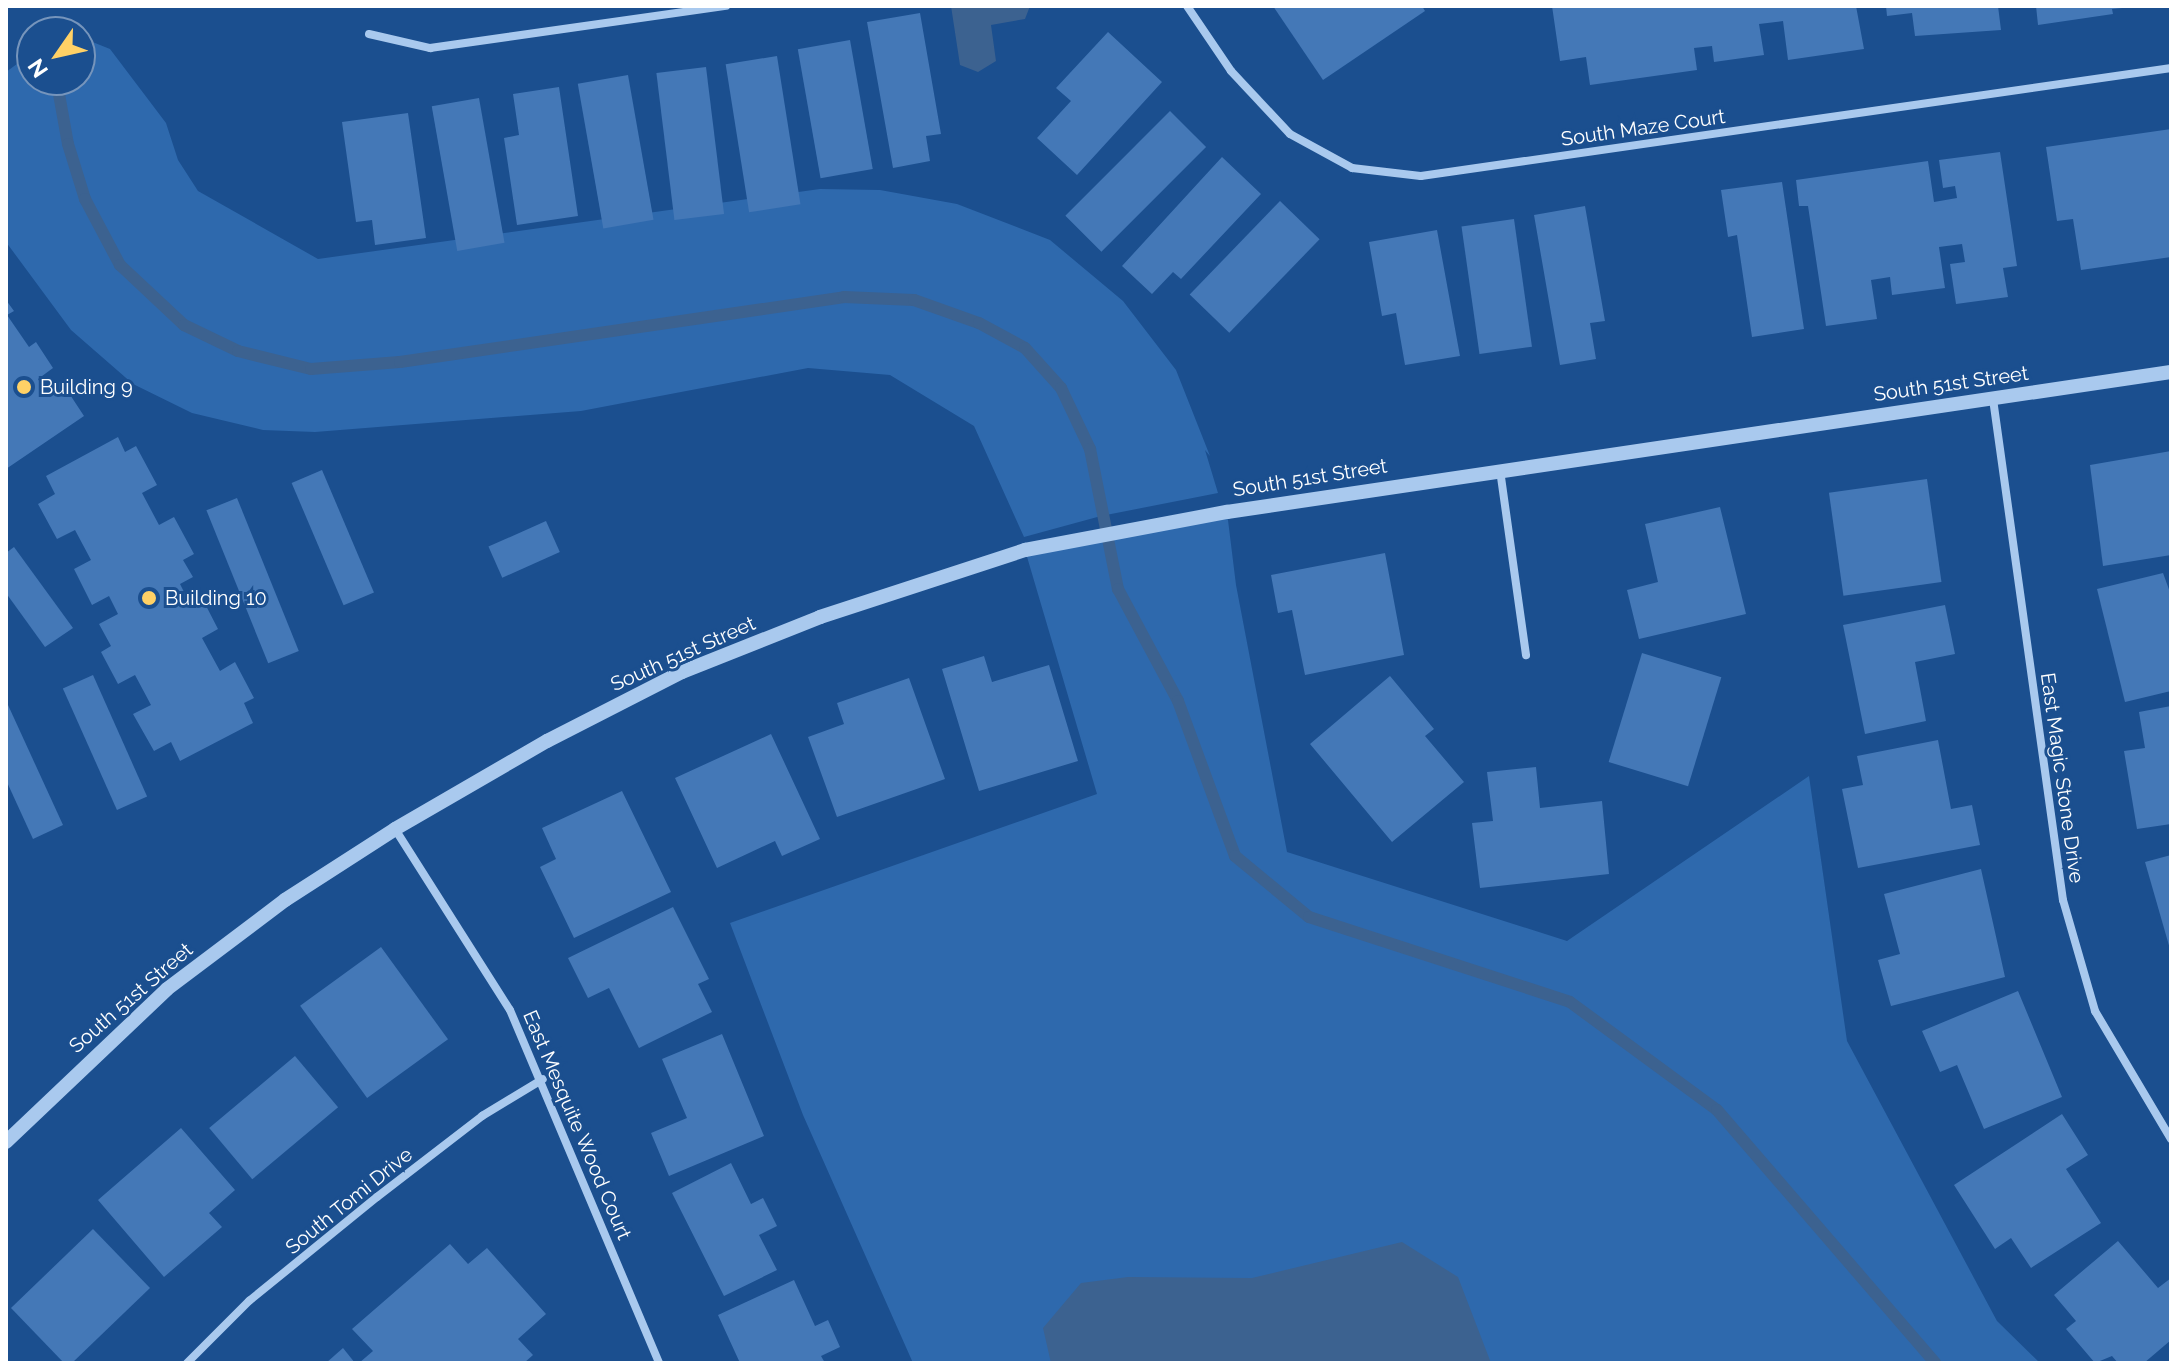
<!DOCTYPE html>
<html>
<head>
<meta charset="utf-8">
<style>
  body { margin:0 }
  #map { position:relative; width:2177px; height:1369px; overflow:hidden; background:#1b4f8f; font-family:Raleway,sans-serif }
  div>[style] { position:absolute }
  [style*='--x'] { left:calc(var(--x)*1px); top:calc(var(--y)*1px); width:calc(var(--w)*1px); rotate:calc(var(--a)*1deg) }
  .green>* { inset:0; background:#2e69ad }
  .water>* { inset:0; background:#3c6290 }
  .stream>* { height:12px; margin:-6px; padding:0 6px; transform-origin:6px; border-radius:6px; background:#3c6290 }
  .building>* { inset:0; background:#4478b7; transform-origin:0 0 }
  .minor>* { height:8px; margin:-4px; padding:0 4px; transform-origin:4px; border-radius:4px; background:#a9c9ee }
  .tertiary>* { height:14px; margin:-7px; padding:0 7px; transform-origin:7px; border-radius:7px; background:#a9c9ee }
  .dots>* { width:22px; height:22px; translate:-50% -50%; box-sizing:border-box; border:4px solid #1b4f8f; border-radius:50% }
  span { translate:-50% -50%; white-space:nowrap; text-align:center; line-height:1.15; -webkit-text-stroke:6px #1b4f8f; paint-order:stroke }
  .street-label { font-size:20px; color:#fff }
  .poi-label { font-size:20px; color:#fff }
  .left { translate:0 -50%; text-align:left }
  .frame { position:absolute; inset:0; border:8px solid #fff; pointer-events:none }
  .north { position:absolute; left:16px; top:16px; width:80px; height:80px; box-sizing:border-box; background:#1b4f8f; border:2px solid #7695bc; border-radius:50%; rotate:236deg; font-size:22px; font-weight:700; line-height:32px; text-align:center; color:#fff }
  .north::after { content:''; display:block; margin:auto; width:28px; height:36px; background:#ffd166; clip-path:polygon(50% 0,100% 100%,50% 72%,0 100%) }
</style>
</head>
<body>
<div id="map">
  <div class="green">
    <i style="clip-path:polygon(80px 37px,110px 49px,166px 123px,178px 160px,198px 191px,318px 259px,820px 189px,880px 190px,957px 204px,1050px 240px,1123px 301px,1176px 370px,1210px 456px,1205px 450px,1218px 493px,1101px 516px,1024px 537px,974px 426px,890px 375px,808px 368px,581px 411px,315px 432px,263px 430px,192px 413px,133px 384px,71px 330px,6px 242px,6px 72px,32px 53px,32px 80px,80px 80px)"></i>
    <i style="clip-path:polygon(1227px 512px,1236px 585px,1287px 852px,1567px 941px,1809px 776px,1847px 1041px,1997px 1321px,2040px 1363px,913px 1363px,803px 1115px,730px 923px,1097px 794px,1025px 550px)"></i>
  </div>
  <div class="water">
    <i style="clip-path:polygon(951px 6px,1030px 6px,1025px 19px,991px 25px,996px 61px,978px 72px,960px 65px)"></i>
    <i style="clip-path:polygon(1402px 1242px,1458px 1277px,1491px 1363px,1051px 1363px,1043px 1328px,1081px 1283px,1128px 1277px,1252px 1278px)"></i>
  </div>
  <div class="stream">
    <i style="--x:57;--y:83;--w:62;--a:79.8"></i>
    <i style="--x:68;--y:144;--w:58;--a:72.8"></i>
    <i style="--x:85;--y:199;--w:75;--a:62.1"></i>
    <i style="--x:120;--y:265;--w:88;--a:43.2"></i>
    <i style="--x:184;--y:325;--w:60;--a:25.7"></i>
    <i style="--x:238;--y:351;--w:75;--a:13.9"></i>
    <i style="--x:311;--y:369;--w:89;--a:-4.5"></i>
    <i style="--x:400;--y:362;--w:449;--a:-8.3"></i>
    <i style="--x:844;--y:297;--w:70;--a:2.5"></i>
    <i style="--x:914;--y:300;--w:69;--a:19.5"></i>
    <i style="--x:979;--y:323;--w:52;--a:28.5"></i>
    <i style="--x:1025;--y:348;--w:54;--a:48"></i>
    <i style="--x:1061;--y:388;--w:68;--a:64.6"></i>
    <i style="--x:1090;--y:449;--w:143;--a:78.7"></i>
    <i style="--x:1118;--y:589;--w:127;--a:61.8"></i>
    <i style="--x:1178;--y:701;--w:165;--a:69.8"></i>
    <i style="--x:1235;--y:856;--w:96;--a:39.5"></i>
    <i style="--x:1309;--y:917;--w:274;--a:18"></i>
    <i style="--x:1570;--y:1002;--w:182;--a:36.3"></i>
    <i style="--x:1717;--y:1110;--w:334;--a:49.2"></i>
  </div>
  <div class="building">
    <i style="clip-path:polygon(1273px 6px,1422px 6px,1425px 11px,1323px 80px)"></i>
    <i style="clip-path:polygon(1552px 6px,1856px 6px,1864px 49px,1788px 60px,1783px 21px,1759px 24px,1764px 55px,1714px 62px,1712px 46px,1694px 48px,1697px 70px,1590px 85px,1586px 57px,1560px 61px)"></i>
    <i style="clip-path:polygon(1886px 6px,1998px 6px,2001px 30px,1915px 36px,1912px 13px,1887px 16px)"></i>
    <i style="clip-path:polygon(2036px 6px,2122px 6px,2122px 8px,2112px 9px,2113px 14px,2038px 25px)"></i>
    <i style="clip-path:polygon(920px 13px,941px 134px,926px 136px,930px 161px,893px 168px,867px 22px)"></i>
    <i style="clip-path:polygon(1108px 32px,1162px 82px,1077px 175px,1037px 138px,1071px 101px,1056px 88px)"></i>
    <i style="left:850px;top:40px;width:131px;height:53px;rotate:80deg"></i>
    <i style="left:777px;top:56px;width:150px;height:52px;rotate:81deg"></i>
    <i style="left:706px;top:67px;width:148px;height:50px;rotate:83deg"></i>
    <i style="left:628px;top:75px;width:147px;height:51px;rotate:80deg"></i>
    <i style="clip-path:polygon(559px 87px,578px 216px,517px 225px,504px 138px,519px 135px,513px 94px)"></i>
    <i style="left:479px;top:98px;width:147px;height:48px;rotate:80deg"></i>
    <i style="left:1170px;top:111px;width:51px;height:148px;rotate:45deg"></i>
    <i style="clip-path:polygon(408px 113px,426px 238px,375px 245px,372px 220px,356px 222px,342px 122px)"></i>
    <i style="clip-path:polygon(2171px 129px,2171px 257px,2081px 270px,2073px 219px,2057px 221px,2046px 147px)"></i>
    <i style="clip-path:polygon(2000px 152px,2017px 266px,2003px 268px,2008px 297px,1956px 304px,1950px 264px,1965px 262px,1962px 244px,1939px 247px,1945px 288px,1892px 295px,1890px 277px,1871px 280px,1877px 319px,1826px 326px,1808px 206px,1799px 206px,1796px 180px,1928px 161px,1934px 202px,1957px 198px,1955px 186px,1943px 188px,1939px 160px)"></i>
    <i style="clip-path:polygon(1222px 157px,1261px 194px,1181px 279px,1173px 272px,1152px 294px,1122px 266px)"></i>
    <i style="clip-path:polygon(1782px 182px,1804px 329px,1752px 337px,1737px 235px,1728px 237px,1721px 190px)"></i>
    <i style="left:1280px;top:201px;width:55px;height:130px;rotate:44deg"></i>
    <i style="clip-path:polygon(1585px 206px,1605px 321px,1590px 323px,1596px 359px,1560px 365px,1534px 215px)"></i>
    <i style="left:1514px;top:219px;width:129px;height:53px;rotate:82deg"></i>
    <i style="clip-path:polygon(1437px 230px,1460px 356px,1405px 365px,1396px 313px,1382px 316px,1369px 242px)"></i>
    <i style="clip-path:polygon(6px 300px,14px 311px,7px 315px,29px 347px,36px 342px,53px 368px,38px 379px,46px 392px,61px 381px,84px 416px,6px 469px)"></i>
    <i style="clip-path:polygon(118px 437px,125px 452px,136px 446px,157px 485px,142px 493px,159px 525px,174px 517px,194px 554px,183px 560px,193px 577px,180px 584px,188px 600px,200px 594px,218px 629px,202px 638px,220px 671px,235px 662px,254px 698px,244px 703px,253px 723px,180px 761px,171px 742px,154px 751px,133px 714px,151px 705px,135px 675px,118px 684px,101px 652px,111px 646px,99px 624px,118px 614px,109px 596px,92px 605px,74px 569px,91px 560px,75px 530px,57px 539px,38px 504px,55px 494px,46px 476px)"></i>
    <i style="clip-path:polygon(2171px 451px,2171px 555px,2103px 566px,2090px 465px)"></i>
    <i style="left:322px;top:470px;width:133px;height:33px;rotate:67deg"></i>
    <i style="left:1927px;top:479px;width:104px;height:99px;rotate:82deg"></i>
    <i style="left:237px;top:498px;width:165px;height:33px;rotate:68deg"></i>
    <i style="clip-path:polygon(1720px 507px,1746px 614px,1639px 639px,1627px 590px,1658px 582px,1645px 524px)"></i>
    <i style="left:546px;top:521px;width:34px;height:63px;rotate:66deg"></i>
    <i style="clip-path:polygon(14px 547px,73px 628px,45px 647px,6px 593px,6px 553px)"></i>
    <i style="clip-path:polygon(1385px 553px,1404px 655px,1305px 675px,1292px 610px,1278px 613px,1271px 575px)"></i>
    <i style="clip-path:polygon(2163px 573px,2171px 595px,2171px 691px,2125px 702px,2097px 589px)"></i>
    <i style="clip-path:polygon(1945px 605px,1955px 654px,1915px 662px,1926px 721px,1865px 734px,1843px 625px)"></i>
    <i style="left:1642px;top:653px;width:83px;height:114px;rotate:17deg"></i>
    <i style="clip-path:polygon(984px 656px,992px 682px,1049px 665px,1078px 761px,979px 791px,942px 669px)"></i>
    <i style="left:93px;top:675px;width:133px;height:33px;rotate:66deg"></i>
    <i style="clip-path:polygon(1390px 676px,1434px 729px,1425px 736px,1464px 782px,1392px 842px,1310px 744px)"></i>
    <i style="clip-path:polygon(909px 678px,945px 779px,837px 817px,808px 737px,844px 724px,837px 703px)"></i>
    <i style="clip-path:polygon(8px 705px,63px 825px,33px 839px,6px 780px)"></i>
    <i style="clip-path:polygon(2171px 706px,2171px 824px,2137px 829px,2124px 751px,2145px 748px,2139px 712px)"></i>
    <i style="clip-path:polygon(771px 734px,820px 839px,782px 856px,775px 841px,717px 868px,675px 778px)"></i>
    <i style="clip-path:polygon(1938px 740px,1951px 809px,1972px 805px,1980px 845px,1858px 868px,1842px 789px,1863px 785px,1857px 756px)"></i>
    <i style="clip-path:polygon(1536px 767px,1540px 808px,1602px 801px,1609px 874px,1480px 888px,1472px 823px,1493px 821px,1487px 772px)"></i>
    <i style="clip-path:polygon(622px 791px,671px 892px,574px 938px,540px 867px,556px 859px,542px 828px)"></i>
    <i style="clip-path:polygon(2171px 855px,2171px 949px,2170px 949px,2145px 862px)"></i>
    <i style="clip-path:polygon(1981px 869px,2005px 977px,1891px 1006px,1878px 960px,1900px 954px,1884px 894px)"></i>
    <i style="clip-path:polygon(673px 907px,709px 979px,698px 984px,712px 1012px,639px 1048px,609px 988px,588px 998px,568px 958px)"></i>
    <i style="left:381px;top:947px;width:114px;height:100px;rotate:54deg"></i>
    <i style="clip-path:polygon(2018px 991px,2062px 1097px,1984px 1129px,1957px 1065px,1940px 1072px,1922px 1031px)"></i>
    <i style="clip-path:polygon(722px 1034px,764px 1136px,669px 1176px,651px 1133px,687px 1118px,662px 1059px)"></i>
    <i style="left:295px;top:1056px;width:67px;height:112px;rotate:50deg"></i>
    <i style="clip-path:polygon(2062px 1114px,2088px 1155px,2066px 1169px,2101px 1223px,2031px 1268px,2011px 1238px,1995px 1249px,1954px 1185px)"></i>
    <i style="clip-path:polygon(181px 1128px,235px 1190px,209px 1213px,222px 1227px,164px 1277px,98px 1200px)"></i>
    <i style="clip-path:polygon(731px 1163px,751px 1204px,763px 1198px,777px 1226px,759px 1235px,777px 1270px,724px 1296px,672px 1193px)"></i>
    <i style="clip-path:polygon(93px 1229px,150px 1288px,72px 1363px,64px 1363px,11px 1308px)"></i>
    <i style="clip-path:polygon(2118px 1241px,2158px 1288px,2171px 1278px,2171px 1340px,2144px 1363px,2118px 1363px,2112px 1356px,2095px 1363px,2066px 1329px,2076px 1321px,2054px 1295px)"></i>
    <i style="clip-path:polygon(450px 1244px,468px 1264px,487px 1248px,546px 1314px,518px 1339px,533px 1355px,524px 1363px,359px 1363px,373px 1351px,352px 1329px)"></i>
    <i style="clip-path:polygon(794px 1280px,815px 1326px,828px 1320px,840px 1347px,821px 1356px,825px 1363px,740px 1363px,718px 1315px)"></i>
    <i style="clip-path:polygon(343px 1348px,355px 1363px,326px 1363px)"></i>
  </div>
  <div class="minor">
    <i style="--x:1187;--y:6;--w:78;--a:55.9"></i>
    <i style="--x:1231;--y:71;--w:86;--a:46.9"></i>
    <i style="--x:1290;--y:134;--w:71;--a:28.7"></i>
    <i style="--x:1352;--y:168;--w:69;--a:6.6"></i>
    <i style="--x:1421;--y:176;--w:758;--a:-8.19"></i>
    <i style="--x:369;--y:34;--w:63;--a:12.9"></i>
    <i style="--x:430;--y:48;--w:299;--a:-8.1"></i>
    <i style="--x:1993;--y:399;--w:506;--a:82.05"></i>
    <i style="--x:2063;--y:900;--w:116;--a:73.9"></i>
    <i style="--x:2095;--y:1011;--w:149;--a:59.3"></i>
    <i style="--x:1500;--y:470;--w:187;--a:82"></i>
    <i style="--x:395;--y:829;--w:214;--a:57.6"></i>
    <i style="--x:510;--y:1010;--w:383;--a:67.1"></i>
    <i style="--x:187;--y:1363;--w:88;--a:-45"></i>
    <i style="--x:249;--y:1301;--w:165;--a:-39.1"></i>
    <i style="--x:377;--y:1197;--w:133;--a:-37.6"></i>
    <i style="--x:482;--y:1116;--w:71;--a:-31.2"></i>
  </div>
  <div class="tertiary">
    <i style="--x:6;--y:1142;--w:222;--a:-43.5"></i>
    <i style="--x:167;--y:989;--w:148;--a:-37"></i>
    <i style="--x:285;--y:900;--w:131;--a:-32.8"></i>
    <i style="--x:395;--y:829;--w:176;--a:-30.1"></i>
    <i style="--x:547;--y:741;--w:152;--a:-27.1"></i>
    <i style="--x:682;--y:672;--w:149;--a:-21.7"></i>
    <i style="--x:820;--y:617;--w:216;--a:-18.1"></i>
    <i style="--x:1025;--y:550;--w:206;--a:-10.7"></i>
    <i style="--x:1227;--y:512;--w:954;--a:-8.44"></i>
  </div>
  <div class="dots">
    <i style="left:24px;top:387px;background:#ffd166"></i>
    <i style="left:149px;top:598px;background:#ffd166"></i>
  </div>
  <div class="street-label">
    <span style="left:1643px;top:128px;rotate:-8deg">South Maze Court</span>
    <span style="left:1951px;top:384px;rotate:-8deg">South 51st Street</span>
    <span style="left:1310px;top:478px;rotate:-9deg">South 51st Street</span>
    <span style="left:683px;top:654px;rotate:-24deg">South 51st Street</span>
    <span style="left:2062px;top:778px;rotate:82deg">East Magic Stone Drive</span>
    <span style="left:131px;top:998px;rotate:-41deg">South 51st Street</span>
    <span style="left:577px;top:1125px;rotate:67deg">East Mesquite Wood Court</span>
    <span style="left:349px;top:1201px;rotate:-39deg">South Tomi Drive</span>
  </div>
  <div class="poi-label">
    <span class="left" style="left:40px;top:387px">Building 9</span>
    <span class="left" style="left:165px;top:598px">Building 10</span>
  </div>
  <div class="frame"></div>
  <div class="north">N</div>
</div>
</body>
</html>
